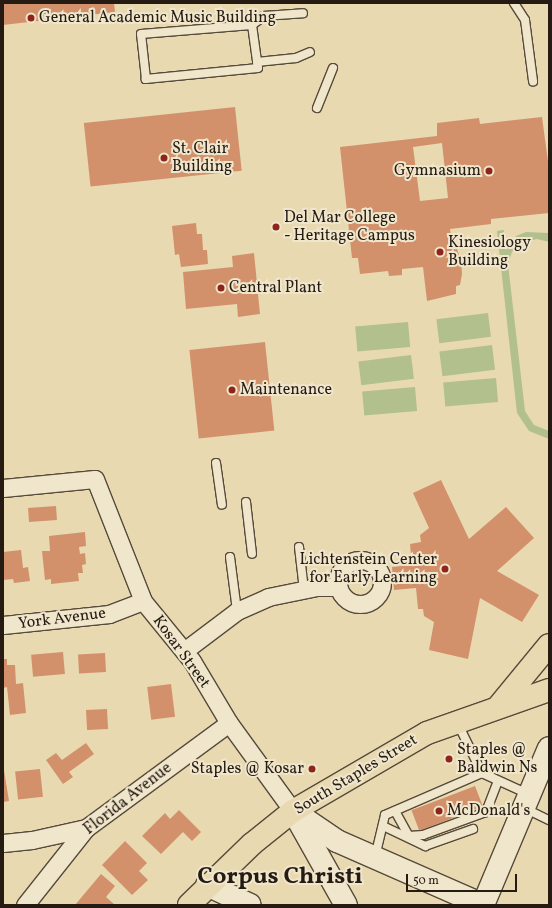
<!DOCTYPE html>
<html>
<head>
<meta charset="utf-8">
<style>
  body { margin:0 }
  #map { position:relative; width:552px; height:908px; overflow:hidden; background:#e8d9b1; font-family:Vollkorn,serif }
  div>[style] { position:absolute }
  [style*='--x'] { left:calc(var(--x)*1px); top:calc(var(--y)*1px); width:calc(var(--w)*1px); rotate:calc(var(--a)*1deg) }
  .green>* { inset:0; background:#b2c08e; transform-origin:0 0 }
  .building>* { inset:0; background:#d2916b; transform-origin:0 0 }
  .roads { filter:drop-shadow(1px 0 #564a3a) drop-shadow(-1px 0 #564a3a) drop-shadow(0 1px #564a3a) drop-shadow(0 -1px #564a3a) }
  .service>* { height:8px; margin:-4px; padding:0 4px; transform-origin:4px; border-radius:4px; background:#f0e6cc }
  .minor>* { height:17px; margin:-8.5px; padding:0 8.5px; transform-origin:8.5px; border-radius:8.5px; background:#f0e6cc }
  .minor>.ring { margin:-8.5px; padding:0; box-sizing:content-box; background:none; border:17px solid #f0e6cc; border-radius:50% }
  .secondary>* { height:22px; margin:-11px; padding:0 11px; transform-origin:11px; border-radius:11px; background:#f0e6cc }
  .primary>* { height:22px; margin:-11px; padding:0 11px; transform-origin:11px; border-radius:11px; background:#e8d9b1 }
  .dots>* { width:11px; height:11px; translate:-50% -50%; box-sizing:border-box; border:2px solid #f0e6cc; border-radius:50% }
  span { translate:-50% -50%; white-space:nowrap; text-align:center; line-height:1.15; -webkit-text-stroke:4px #f0e6cc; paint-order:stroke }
  .poi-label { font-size:16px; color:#251b13 }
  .left { translate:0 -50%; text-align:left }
  .right { translate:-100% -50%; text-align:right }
  .street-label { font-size:16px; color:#251b13 }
  .town-label { font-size:24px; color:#251b13; font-weight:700 }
  .frame { position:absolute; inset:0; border:4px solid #251b13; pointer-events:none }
  .scale { position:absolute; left:406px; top:874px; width:111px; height:18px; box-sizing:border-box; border:2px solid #251b13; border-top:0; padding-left:5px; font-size:12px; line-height:14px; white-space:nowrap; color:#251b13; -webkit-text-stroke:3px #f0e6cc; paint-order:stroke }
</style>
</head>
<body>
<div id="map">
  <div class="green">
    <i style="clip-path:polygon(504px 230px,506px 246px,516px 236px,526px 232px,549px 233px,549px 242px,537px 239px,521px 243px,512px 252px,508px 264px,525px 411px,534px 425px,549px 431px,549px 439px,529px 431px,517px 413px,497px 231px)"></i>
    <i style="left:488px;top:313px;width:24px;height:52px;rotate:83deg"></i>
    <i style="left:408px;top:322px;width:25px;height:53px;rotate:85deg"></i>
    <i style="left:492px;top:345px;width:25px;height:53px;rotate:83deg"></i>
    <i style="left:411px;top:355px;width:24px;height:53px;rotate:83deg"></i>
    <i style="left:496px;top:378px;width:24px;height:53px;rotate:85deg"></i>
    <i style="left:415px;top:387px;width:24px;height:53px;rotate:85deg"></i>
  </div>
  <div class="building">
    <i style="clip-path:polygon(3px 3px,114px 3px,115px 12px,3px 25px)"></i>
    <i style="left:235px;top:107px;width:64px;height:152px;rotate:84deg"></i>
    <i style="clip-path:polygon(evenodd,542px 117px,549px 169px,549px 213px,491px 219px,491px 224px,450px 229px,452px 243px,455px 243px,461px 261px,462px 274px,460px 285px,456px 286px,456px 294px,427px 301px,423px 267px,402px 269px,402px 275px,389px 276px,388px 271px,360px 274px,358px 258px,352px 258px,340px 147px,437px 136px,437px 123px,479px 118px,480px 124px,542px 117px,442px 143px,448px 198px,420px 201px,413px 147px,442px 143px)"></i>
    <i style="clip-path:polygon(196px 223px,197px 234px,202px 234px,203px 250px,207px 250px,208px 264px,181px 267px,179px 254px,175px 255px,172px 226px)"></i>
    <i style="clip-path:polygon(254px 253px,260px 314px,238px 317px,237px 304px,186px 309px,183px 272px,233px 267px,232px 256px)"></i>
    <i style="left:265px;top:342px;width:89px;height:76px;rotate:84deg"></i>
    <i style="clip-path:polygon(441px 480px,469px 539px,506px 507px,534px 538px,497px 571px,539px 595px,522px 622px,480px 598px,468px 659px,429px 650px,434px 622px,424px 616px,423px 609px,418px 609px,416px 588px,394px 590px,392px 567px,412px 565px,410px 544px,421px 542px,420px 535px,429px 528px,413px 493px)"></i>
    <i style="left:56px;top:506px;width:14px;height:28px;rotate:86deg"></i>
    <i style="clip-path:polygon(85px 532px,86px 546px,79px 547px,80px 554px,85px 553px,86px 564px,82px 565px,83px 573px,78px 573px,79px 581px,51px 584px,51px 579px,45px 580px,42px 551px,50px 551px,49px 536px)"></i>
    <i style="clip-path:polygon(21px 550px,23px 568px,28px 567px,30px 581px,14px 583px,13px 579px,3px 580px,3px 552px)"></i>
    <i style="left:63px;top:652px;width:22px;height:32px;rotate:85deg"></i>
    <i style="left:105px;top:653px;width:19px;height:27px;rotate:87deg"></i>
    <i style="clip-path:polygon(3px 659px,7px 659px,7px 665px,15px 665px,16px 684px,23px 683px,26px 713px,10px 715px,7px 687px,3px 688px)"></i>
    <i style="left:171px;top:684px;width:33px;height:24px;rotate:83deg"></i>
    <i style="left:107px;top:709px;width:20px;height:21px;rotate:87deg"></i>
    <i style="clip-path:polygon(86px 743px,94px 754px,69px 772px,73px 777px,63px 784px,46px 760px,56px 753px,62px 760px)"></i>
    <i style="clip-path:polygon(3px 764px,9px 801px,3px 802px)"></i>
    <i style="left:40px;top:769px;width:28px;height:25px;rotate:84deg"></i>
    <i style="left:475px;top:786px;width:22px;height:68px;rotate:69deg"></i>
    <i style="clip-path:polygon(179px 810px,201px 832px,192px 841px,183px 832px,161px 854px,142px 836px,165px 813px,170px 819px)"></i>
    <i style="clip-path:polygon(125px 841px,147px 863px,139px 871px,148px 880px,132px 895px,102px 865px)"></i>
    <i style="clip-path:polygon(101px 874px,115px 886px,106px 897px,115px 905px,75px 905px)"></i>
  </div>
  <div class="roads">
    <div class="service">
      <i style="--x:514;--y:3;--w:20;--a:57"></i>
      <i style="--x:525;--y:20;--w:62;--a:82.5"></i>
      <i style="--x:252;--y:25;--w:43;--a:82.1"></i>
      <i style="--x:258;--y:68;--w:113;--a:174.4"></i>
      <i style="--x:146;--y:79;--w:45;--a:-96.3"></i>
      <i style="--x:141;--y:34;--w:111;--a:-4.6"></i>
      <i style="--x:252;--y:25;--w:15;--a:-37"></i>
      <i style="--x:264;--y:16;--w:39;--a:-4"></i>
      <i style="--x:257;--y:62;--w:39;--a:-6"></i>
      <i style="--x:296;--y:58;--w:15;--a:-23"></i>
      <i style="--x:317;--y:108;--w:43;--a:-68.2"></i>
      <i style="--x:216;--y:463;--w:42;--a:81.9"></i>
      <i style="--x:246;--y:502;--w:52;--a:83.4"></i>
      <i style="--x:299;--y:547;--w:43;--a:83.4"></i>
      <i style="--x:230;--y:557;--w:54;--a:82.6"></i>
      <i style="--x:458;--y:724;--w:55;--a:63.9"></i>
      <i style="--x:524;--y:808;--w:28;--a:26"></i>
      <i style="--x:395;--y:811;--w:29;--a:61"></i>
      <i style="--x:409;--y:836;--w:14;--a:-4"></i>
      <i style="--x:423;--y:835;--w:67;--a:-20.1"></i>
      <i style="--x:486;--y:812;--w:33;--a:-69"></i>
      <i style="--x:383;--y:826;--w:47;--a:25.5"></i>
      <i style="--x:425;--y:846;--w:51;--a:-19.5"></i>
      <i style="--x:375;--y:857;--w:43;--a:-76.6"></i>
      <i style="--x:385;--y:815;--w:106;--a:-23.4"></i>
      <i style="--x:482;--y:773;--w:51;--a:24.5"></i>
    </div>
    <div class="minor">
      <i style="--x:3;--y:488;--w:92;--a:-5.6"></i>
      <i style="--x:95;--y:479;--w:131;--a:68.5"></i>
      <i style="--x:143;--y:601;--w:77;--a:50.8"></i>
      <i style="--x:192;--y:661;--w:72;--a:59.2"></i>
      <i style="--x:229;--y:723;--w:109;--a:54"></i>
      <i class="ring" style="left:338px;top:560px;width:27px;height:27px"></i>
      <i style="--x:3;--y:625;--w:107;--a:-5.9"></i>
      <i style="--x:109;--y:614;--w:36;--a:-21"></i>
      <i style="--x:184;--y:651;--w:66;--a:-37"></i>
      <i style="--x:237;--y:611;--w:34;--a:-24"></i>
      <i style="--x:268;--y:597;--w:50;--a:-11.5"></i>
      <i style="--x:317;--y:587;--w:21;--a:0"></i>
      <i style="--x:3;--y:843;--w:29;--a:-6"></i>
      <i style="--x:32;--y:840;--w:55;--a:-12.5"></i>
      <i style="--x:25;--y:905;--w:98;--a:-51.6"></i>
      <i style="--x:86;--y:828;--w:177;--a:-36.3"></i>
    </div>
    <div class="secondary">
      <i style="--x:293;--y:811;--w:53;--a:34.3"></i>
      <i style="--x:337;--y:841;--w:159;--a:23.7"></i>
      <i style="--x:296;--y:816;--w:102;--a:60.7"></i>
      <i style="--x:207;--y:885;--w:47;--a:24.9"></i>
      <i style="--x:483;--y:905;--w:170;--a:-67.2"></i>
    </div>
    <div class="primary">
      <i style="--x:498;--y:707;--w:80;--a:-50.6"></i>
      <i style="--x:189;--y:905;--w:88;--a:-44.1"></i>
      <i style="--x:252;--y:844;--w:53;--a:-38.8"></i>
      <i style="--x:293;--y:811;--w:155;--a:-30.2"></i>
      <i style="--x:427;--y:733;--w:129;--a:-19.4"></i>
    </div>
  </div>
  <div class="dots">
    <i style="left:31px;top:18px;background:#8f2418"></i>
    <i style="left:164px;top:158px;background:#8f2418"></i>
    <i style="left:489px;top:171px;background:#8f2418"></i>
    <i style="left:276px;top:227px;background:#8f2418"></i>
    <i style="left:440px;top:252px;background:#8f2418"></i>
    <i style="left:221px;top:288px;background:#8f2418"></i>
    <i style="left:232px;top:390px;background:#8f2418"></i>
    <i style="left:445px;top:569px;background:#8f2418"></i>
    <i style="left:449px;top:759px;background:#8f2418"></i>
    <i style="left:312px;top:769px;background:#8f2418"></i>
    <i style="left:439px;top:811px;background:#8f2418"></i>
  </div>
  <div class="poi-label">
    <span class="left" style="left:39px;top:18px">General Academic Music Building</span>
    <span class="left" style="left:172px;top:158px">St. Clair<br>Building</span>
    <span class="right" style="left:481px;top:171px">Gymnasium</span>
    <span class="left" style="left:284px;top:227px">Del Mar College<br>- Heritage Campus</span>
    <span class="left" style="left:448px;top:252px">Kinesiology<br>Building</span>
    <span class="left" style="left:229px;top:288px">Central Plant</span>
    <span class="left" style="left:240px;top:390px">Maintenance</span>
    <span class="right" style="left:437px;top:569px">Lichtenstein Center<br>for Early Learning</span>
    <span class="left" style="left:457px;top:759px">Staples @<br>Baldwin Ns</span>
    <span class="right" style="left:304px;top:769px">Staples @ Kosar</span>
    <span class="left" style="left:447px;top:811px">McDonald's</span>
  </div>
  <div class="street-label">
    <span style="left:62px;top:619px;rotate:-7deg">York Avenue</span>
    <span style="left:181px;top:652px;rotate:54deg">Kosar Street</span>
    <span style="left:356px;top:775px;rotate:-31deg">South Staples Street</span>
    <span style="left:128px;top:799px;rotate:-38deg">Florida Avenue</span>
  </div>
  <div class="town-label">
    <span style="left:280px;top:878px">Corpus Christi</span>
  </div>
  <div class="frame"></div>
  <div class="scale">50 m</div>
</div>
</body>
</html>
